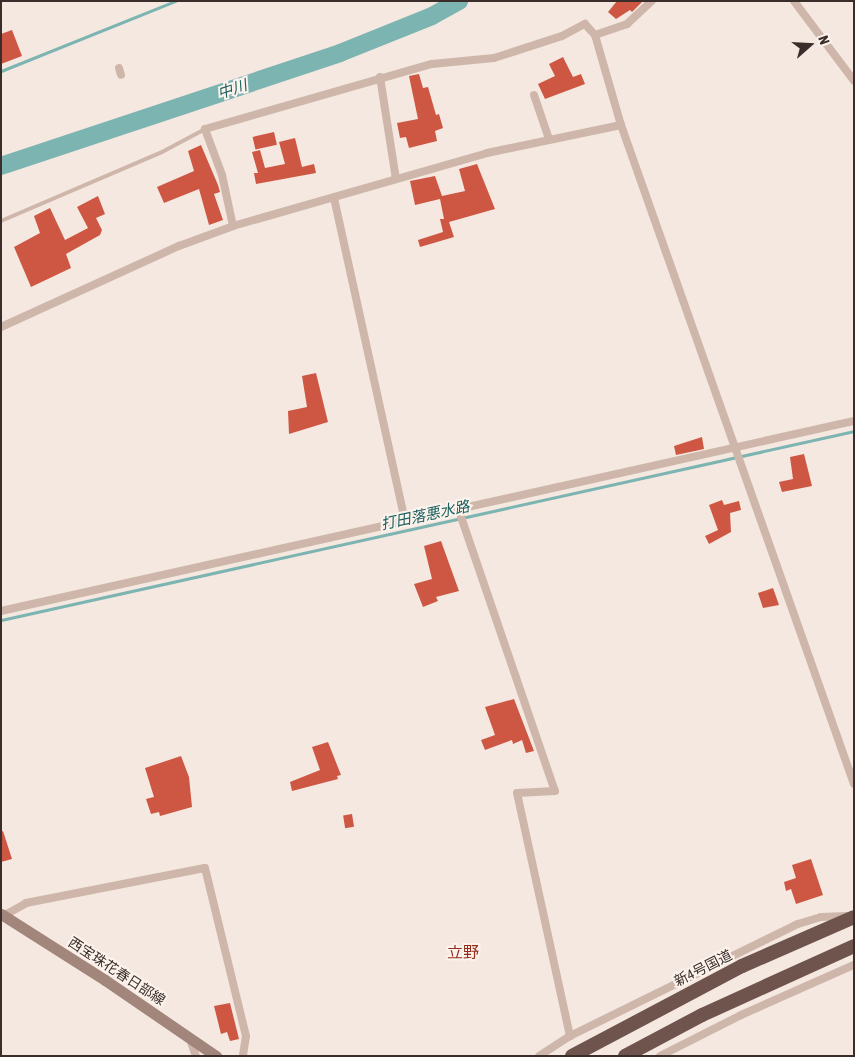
<!DOCTYPE html>
<html>
<head>
<meta charset="utf-8">
<style>
  body { margin:0 }
  #map { position:relative; width:855px; height:1057px; overflow:hidden; background:#f5e8e0; font-family:"Asap Condensed","Noto Sans JP",sans-serif }
  div>[style] { position:absolute }
  [style*='--x'] { left:calc(var(--x)*1px); top:calc(var(--y)*1px); width:calc(var(--w)*1px); rotate:calc(var(--a)*1deg) }
  .stream>* { height:3px; margin:-1.5px; padding:0 1.5px; transform-origin:1.5px; border-radius:1.5px; background:#7cb4b1 }
  .river>* { height:18px; margin:-9px; padding:0 9px; transform-origin:9px; border-radius:9px; background:#7cb4b1 }
  .building>* { inset:0; background:#ce5744; transform-origin:0 0 }
  .service>* { height:4px; margin:-2px; padding:0 2px; transform-origin:2px; border-radius:2px; background:#ceb7aa }
  .minor>* { height:8px; margin:-4px; padding:0 4px; transform-origin:4px; border-radius:4px; background:#ceb7aa }
  .secondary>* { height:11px; margin:-5.5px; padding:0 5.5px; transform-origin:5.5px; border-radius:5.5px; background:#a2857b }
  .trunk>* { height:14px; margin:-7px; padding:0 7px; transform-origin:7px; border-radius:7px; background:#6e544d }
  span { translate:-50% -50%; white-space:nowrap; text-align:center; line-height:1.15; -webkit-text-stroke:4px #fcf3ed; paint-order:stroke }
  .street-label { font-size:14px; color:#3b2e2a }
  .water-label { font-size:15px; color:#1c615e; font-style:italic }
  .quarter-label { font-size:16px; color:#912c1d }
  .frame { position:absolute; inset:0; border:2px solid #3b2e2a; pointer-events:none }
  .north { position:absolute; left:785px; top:20px; width:50px; height:50px; -webkit-text-stroke:4px #fcf3ed; paint-order:stroke; rotate:71deg; font-size:14px; font-weight:700; line-height:20px; text-align:center; color:#3b2e2a }
  .north::after { content:''; display:block; margin:auto; width:18px; height:22px; background:#3b2e2a; clip-path:polygon(50% 0,100% 100%,50% 72%,0 100%) }
</style>
</head>
<body>
<div id="map">
  <div class="stream">
    <i style="--x:1;--y:71;--w:188;--a:-21.9"></i>
    <i style="--x:1;--y:620;--w:874;--a:-12.49"></i>
  </div>
  <div class="river">
    <i style="--x:1;--y:166;--w:357;--a:-18.4"></i>
    <i style="--x:340;--y:53;--w:99;--a:-21.9"></i>
    <i style="--x:432;--y:16;--w:31;--a:-29"></i>
  </div>
  <div class="building">
    <i style="clip-path:polygon(617px 1px,643px 1px,632px 12px,630px 10px,616px 19px,608px 12px)"></i>
    <i style="clip-path:polygon(12px 30px,22px 56px,1px 64px,1px 34px)"></i>
    <i style="clip-path:polygon(563px 57px,573px 77px,581px 74px,585px 84px,545px 99px,538px 84px,555px 76px,549px 64px)"></i>
    <i style="clip-path:polygon(419px 74px,423px 88px,428px 87px,436px 115px,439px 114px,443px 128px,435px 131px,437px 141px,409px 148px,406px 137px,400px 138px,397px 123px,418px 119px,409px 76px)"></i>
    <i style="left:274px;top:132px;width:13px;height:22px;rotate:77deg"></i>
    <i style="clip-path:polygon(295px 138px,302px 167px,314px 164px,316px 173px,256px 184px,254px 173px,258px 173px,252px 152px,260px 150px,265px 168px,285px 164px,279px 142px)"></i>
    <i style="clip-path:polygon(201px 145px,218px 185px,220px 192px,214px 194px,223px 220px,209px 225px,199px 189px,164px 203px,157px 187px,194px 171px,188px 151px)"></i>
    <i style="clip-path:polygon(477px 164px,495px 209px,449px 222px,454px 237px,420px 247px,418px 240px,443px 232px,440px 219px,444px 219px,440px 199px,415px 205px,410px 181px,435px 176px,442px 196px,465px 191px,459px 169px)"></i>
    <i style="clip-path:polygon(98px 196px,105px 214px,96px 218px,102px 230px,100px 235px,66px 254px,71px 268px,31px 287px,14px 247px,40px 233px,34px 216px,50px 208px,65px 240px,88px 228px,77px 207px)"></i>
    <i style="clip-path:polygon(316px 373px,328px 422px,289px 434px,288px 411px,307px 407px,302px 376px)"></i>
    <i style="clip-path:polygon(702px 437px,704px 449px,676px 455px,674px 446px)"></i>
    <i style="clip-path:polygon(804px 454px,812px 486px,782px 492px,779px 482px,793px 479px,790px 457px)"></i>
    <i style="clip-path:polygon(722px 500px,724px 505px,739px 501px,741px 510px,730px 513px,731px 532px,709px 544px,705px 536px,718px 530px,709px 505px)"></i>
    <i style="clip-path:polygon(441px 541px,459px 591px,436px 597px,438px 601px,423px 607px,414px 584px,432px 579px,424px 546px)"></i>
    <i style="clip-path:polygon(773px 588px,779px 605px,763px 608px,758px 593px)"></i>
    <i style="clip-path:polygon(514px 699px,534px 751px,526px 753px,522px 740px,513px 744px,512px 740px,485px 750px,481px 740px,495px 735px,485px 707px)"></i>
    <i style="clip-path:polygon(328px 742px,341px 775px,337px 776px,338px 779px,292px 791px,290px 782px,320px 770px,312px 747px)"></i>
    <i style="clip-path:polygon(181px 756px,189px 777px,192px 807px,160px 816px,159px 812px,151px 814px,146px 799px,154px 797px,145px 768px)"></i>
    <i style="left:352px;top:814px;width:13px;height:9px;rotate:81deg"></i>
    <i style="clip-path:polygon(3px 831px,12px 859px,1px 862px,1px 832px)"></i>
    <i style="clip-path:polygon(811px 859px,823px 895px,796px 904px,791px 889px,786px 891px,784px 882px,796px 878px,792px 865px)"></i>
    <i style="clip-path:polygon(230px 1003px,239px 1039px,230px 1041px,227px 1032px,221px 1034px,214px 1006px)"></i>
  </div>
  <div class="service">
    <i style="--x:1;--y:221;--w:175;--a:-23.2"></i>
    <i style="--x:162;--y:152;--w:49;--a:-28.1"></i>
  </div>
  <div class="minor">
    <i style="--x:794;--y:1;--w:100;--a:53.1"></i>
    <i style="--x:595;--y:35;--w:34;--a:-19"></i>
    <i style="--x:627;--y:24;--w:34;--a:-43"></i>
    <i style="--x:119;--y:68;--w:7;--a:74"></i>
    <i style="--x:380;--y:77;--w:103;--a:81.1"></i>
    <i style="--x:534;--y:95;--w:46;--a:71.2"></i>
    <i style="--x:334;--y:198;--w:332;--a:77.6"></i>
    <i style="--x:233;--y:226;--w:52;--a:-102.2"></i>
    <i style="--x:222;--y:175;--w:49;--a:-110.3"></i>
    <i style="--x:205;--y:129;--w:236;--a:-16"></i>
    <i style="--x:432;--y:64;--w:62;--a:-5.5"></i>
    <i style="--x:494;--y:58;--w:71;--a:-17.9"></i>
    <i style="--x:562;--y:36;--w:26;--a:-28"></i>
    <i style="--x:585;--y:24;--w:15;--a:48"></i>
    <i style="--x:595;--y:35;--w:94;--a:73.9"></i>
    <i style="--x:621;--y:125;--w:699;--a:70.53"></i>
    <i style="--x:1;--y:327;--w:196;--a:-24.5"></i>
    <i style="--x:179;--y:246;--w:58;--a:-20.3"></i>
    <i style="--x:233;--y:226;--w:264;--a:-16"></i>
    <i style="--x:487;--y:153;--w:137;--a:-11.8"></i>
    <i style="--x:459;--y:511;--w:296;--a:71.1"></i>
    <i style="--x:555;--y:791;--w:38;--a:177"></i>
    <i style="--x:517;--y:793;--w:249;--a:77.7"></i>
    <i style="--x:1;--y:611;--w:874;--a:-12.56"></i>
    <i style="--x:3;--y:916;--w:26;--a:-29"></i>
    <i style="--x:26;--y:903;--w:182;--a:-11.1"></i>
    <i style="--x:205;--y:868;--w:173;--a:76.3"></i>
    <i style="--x:246;--y:1036;--w:20;--a:99"></i>
    <i style="--x:190;--y:1039;--w:18;--a:71"></i>
    <i style="--x:539;--y:1056;--w:37;--a:-33"></i>
    <i style="--x:570;--y:1036;--w:254;--a:-26.2"></i>
    <i style="--x:798;--y:924;--w:24;--a:-17"></i>
    <i style="--x:821;--y:917;--w:26;--a:-2"></i>
    <i style="--x:660;--y:1056;--w:91;--a:-26.8"></i>
    <i style="--x:741;--y:1015;--w:124;--a:-23.9"></i>
  </div>
  <div class="secondary">
    <i style="--x:1;--y:914;--w:123;--a:32.4"></i>
    <i style="--x:105;--y:980;--w:135;--a:34.4"></i>
  </div>
  <div class="trunk">
    <i style="--x:572;--y:1056;--w:192;--a:-27.9"></i>
    <i style="--x:742;--y:966;--w:122;--a:-23.6"></i>
    <i style="--x:625;--y:1056;--w:87;--a:-28"></i>
    <i style="--x:702;--y:1015;--w:167;--a:-24.4"></i>
  </div>
  <div class="street-label">
    <span style="left:703px;top:968px;rotate:-27deg">新4号国道</span>
    <span style="left:117px;top:971px;rotate:33deg">西宝珠花春日部線</span>
  </div>
  <div class="water-label">
    <span style="left:232px;top:89px;rotate:-18deg">中川</span>
    <span style="left:425px;top:515px;rotate:-12deg">打田落悪水路</span>
  </div>
  <div class="quarter-label">
    <span style="left:463px;top:952px">立野</span>
  </div>
  <div class="frame"></div>
  <div class="north">N</div>
</div>
</body>
</html>
